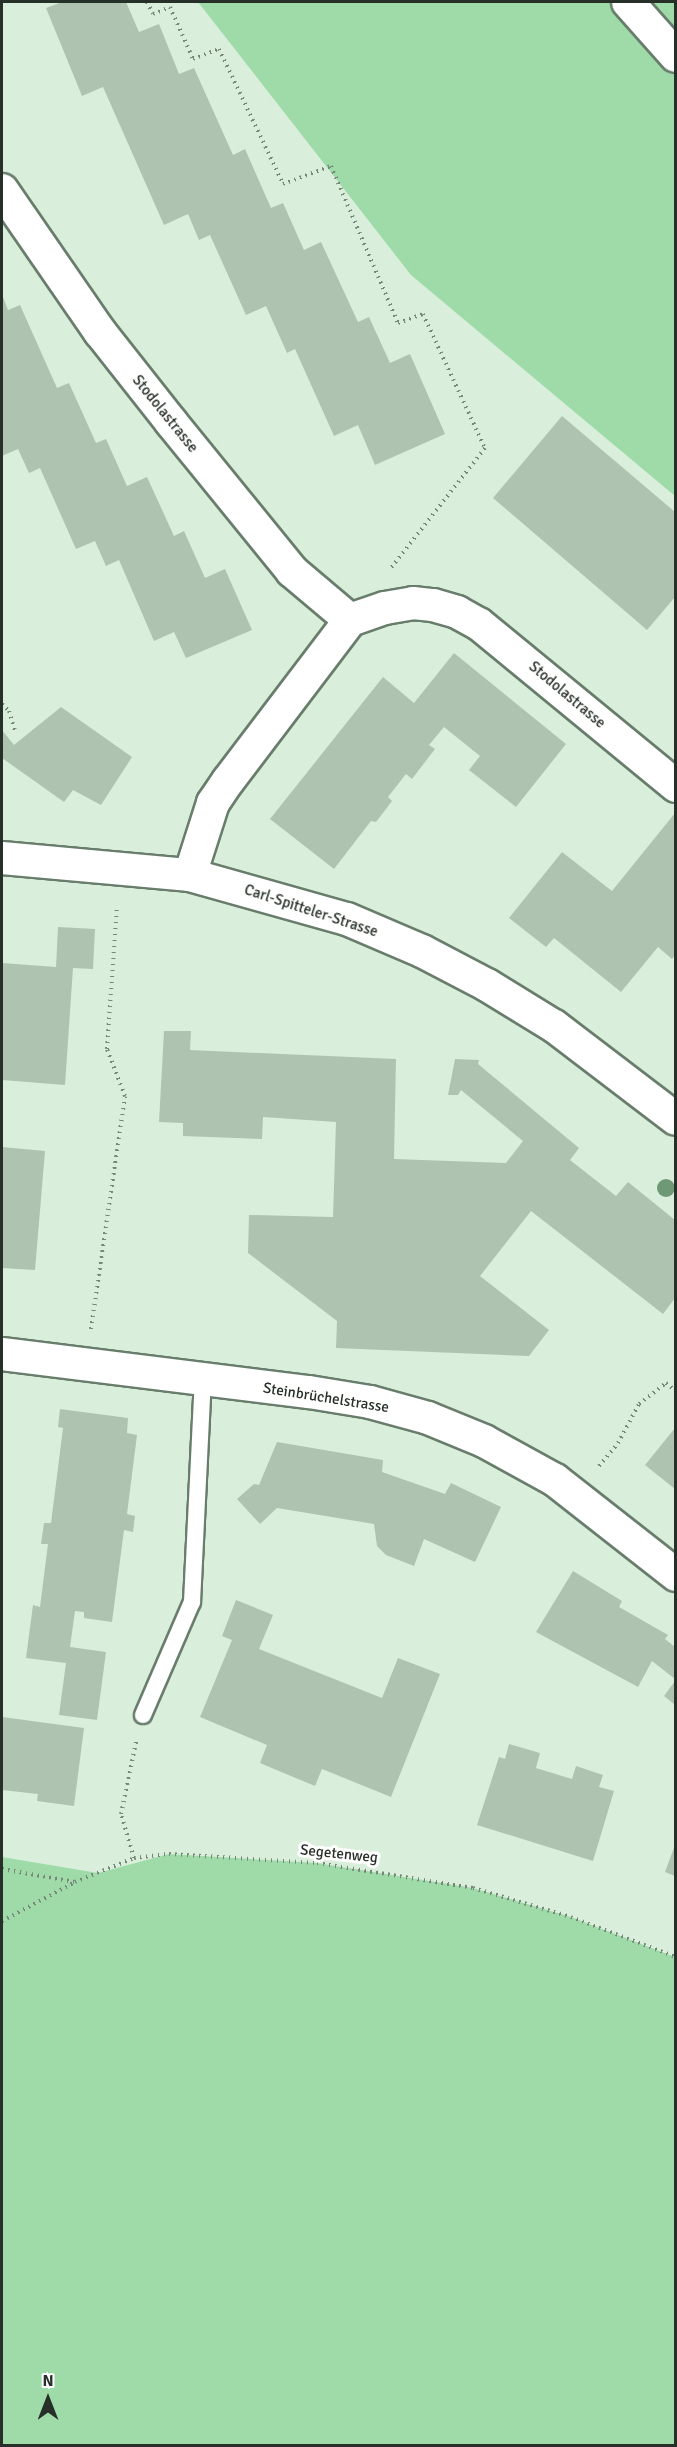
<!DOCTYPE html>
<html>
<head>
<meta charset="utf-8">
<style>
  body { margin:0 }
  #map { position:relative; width:677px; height:2447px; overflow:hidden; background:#d9efdb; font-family:Signika,sans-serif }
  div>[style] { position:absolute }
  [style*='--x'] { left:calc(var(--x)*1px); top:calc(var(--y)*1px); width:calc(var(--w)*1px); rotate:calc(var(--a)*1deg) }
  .green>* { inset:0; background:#9fdba8 }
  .building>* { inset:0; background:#aec4b1 }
  .path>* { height:4px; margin-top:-2px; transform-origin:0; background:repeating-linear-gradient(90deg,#788779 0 1.5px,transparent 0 6px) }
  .roads { filter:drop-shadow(2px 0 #697d6c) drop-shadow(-2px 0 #697d6c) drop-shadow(0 2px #697d6c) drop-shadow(0 -2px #697d6c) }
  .lane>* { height:16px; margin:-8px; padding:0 8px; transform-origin:8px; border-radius:8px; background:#fff }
  .street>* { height:32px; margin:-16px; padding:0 16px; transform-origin:16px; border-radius:16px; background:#fff }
  .trees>* { width:18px; height:18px; margin:-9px; border-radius:50%; background:#6f9877 }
  span { translate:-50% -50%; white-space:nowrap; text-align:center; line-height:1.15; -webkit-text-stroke:6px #fff; paint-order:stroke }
  .street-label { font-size:15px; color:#273028 }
  .frame { position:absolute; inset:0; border:3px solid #273028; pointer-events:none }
  .north { position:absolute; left:18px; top:2369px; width:60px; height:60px; -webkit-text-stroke:4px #fff; paint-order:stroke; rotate:0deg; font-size:16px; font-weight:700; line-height:24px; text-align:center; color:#273028 }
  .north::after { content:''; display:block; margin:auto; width:21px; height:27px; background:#273028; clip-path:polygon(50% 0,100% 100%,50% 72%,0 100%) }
</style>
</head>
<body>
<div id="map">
  <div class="green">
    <i style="clip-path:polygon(198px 2px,675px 2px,675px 496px,411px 275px)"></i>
    <i style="clip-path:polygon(169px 1854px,317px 1863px,473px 1888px,571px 1917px,675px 1957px,675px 2445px,2px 2445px,2px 1857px,98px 1873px)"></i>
  </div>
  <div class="building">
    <i style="clip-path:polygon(62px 2px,126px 2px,139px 32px,159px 24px,179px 74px,194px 68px,233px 155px,245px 149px,271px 208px,283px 203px,304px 250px,321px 242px,358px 322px,369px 317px,390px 363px,410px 354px,445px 434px,375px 465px,358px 425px,334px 436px,295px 349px,287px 353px,266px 306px,246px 315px,210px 235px,199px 240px,188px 214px,164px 225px,103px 87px,82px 96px,46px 8px)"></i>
    <i style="clip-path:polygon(2px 294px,8px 310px,20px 305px,57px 388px,69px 383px,96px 443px,106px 439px,127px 486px,147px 477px,174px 536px,184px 531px,205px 578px,225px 569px,252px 630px,186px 658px,174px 632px,154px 641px,119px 560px,106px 566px,95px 541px,76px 549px,40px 468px,29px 473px,18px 449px,2px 456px)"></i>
    <i style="clip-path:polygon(562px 416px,675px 512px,675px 597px,647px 630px,493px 498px)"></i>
    <i style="clip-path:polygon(454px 653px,566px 744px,516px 807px,469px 770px,480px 756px,444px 727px,429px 745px,435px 749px,412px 779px,406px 774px,388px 797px,392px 801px,376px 822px,371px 821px,334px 869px,270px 819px,383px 677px,414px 703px)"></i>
    <i style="clip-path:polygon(61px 707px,132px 757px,101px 805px,73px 790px,64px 802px,2px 758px,2px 730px,14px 745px)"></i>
    <i style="clip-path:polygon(675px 813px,675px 955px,672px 959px,658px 947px,621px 992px,554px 938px,546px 947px,509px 918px,562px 852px,612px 891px)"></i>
    <i style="clip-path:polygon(58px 927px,95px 929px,93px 969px,73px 968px,65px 1085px,2px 1080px,2px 963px,56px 967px)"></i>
    <i style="clip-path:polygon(164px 1031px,191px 1031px,190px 1050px,396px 1059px,394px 1159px,506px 1163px,523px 1141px,461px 1090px,458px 1095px,448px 1095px,455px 1059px,479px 1060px,478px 1064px,579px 1148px,570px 1160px,616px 1196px,628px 1182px,675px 1220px,675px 1298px,663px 1314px,531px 1211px,480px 1276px,549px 1330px,529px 1356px,336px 1348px,337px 1321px,248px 1253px,249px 1215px,333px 1217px,336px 1122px,263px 1117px,262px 1139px,183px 1136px,183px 1123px,159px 1122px)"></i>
    <i style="clip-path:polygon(2px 1147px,45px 1151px,35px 1270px,2px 1268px)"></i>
    <i style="clip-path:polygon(60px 1409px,128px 1418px,127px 1433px,137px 1435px,127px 1514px,135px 1516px,133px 1532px,124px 1530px,112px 1622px,84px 1618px,84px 1612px,75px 1611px,70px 1647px,106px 1652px,97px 1720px,59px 1715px,66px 1663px,26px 1658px,33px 1605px,40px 1607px,48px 1544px,41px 1544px,44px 1523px,51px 1523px,63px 1428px,58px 1427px)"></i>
    <i style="clip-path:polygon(675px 1428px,675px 1489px,645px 1465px)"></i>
    <i style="clip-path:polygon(277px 1442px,383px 1460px,382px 1472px,445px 1494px,451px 1483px,501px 1507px,475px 1562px,424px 1539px,414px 1566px,386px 1555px,377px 1546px,374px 1524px,277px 1508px,260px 1524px,237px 1499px,254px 1484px,259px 1485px)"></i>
    <i style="clip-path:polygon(573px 1571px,622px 1601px,619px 1607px,668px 1635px,665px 1639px,675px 1647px,675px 1679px,652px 1661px,638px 1687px,536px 1632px)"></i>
    <i style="clip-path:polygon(236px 1600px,273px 1615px,259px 1649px,382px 1698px,398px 1658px,440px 1674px,391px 1797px,322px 1769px,315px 1786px,286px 1774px,260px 1763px,267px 1745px,200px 1717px,232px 1640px,222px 1636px)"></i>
    <i style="clip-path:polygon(675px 1681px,675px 1705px,664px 1696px)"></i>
    <i style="clip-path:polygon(2px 1717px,84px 1728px,74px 1806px,37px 1801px,38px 1794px,2px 1790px)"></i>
    <i style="clip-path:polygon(509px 1744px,540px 1753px,536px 1768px,572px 1779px,576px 1766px,603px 1775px,599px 1787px,614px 1791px,593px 1861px,477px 1825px,499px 1757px,505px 1759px)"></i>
    <i style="clip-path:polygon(675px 1845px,675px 1876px,665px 1872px)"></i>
  </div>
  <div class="path">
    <i style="--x:147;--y:2;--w:13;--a:63"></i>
    <i style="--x:153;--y:14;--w:18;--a:-22"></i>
    <i style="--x:170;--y:7;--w:57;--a:66.1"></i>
    <i style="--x:193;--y:59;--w:28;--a:-21"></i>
    <i style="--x:219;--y:49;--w:149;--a:64.6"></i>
    <i style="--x:283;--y:184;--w:51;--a:-20.6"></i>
    <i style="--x:331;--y:166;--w:171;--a:66.9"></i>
    <i style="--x:398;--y:323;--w:27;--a:-20"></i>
    <i style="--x:423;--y:314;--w:148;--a:65.2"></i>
    <i style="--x:485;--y:448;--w:152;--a:128.1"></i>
    <i style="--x:2;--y:704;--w:10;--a:45"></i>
    <i style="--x:9;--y:711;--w:21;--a:73"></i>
    <i style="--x:91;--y:1329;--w:235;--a:-81.7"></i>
    <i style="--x:125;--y:1096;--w:50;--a:-111"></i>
    <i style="--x:107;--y:1049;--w:144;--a:-86"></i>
    <i style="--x:599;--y:1466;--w:30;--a:-50"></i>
    <i style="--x:618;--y:1443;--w:44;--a:-61.7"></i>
    <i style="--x:639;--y:1404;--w:34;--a:-38"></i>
    <i style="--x:666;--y:1383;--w:13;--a:39"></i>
    <i style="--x:134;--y:1858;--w:46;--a:-106.5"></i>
    <i style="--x:121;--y:1814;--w:74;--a:-78.2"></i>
    <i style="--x:2;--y:1869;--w:74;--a:10.1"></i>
    <i style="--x:2;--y:1921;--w:83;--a:-28.1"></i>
    <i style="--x:75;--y:1882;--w:64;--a:-22.1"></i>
    <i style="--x:134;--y:1858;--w:35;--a:-7"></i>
    <i style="--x:169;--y:1854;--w:148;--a:3.5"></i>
    <i style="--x:317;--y:1863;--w:158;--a:9.1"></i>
    <i style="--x:473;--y:1888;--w:102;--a:16.5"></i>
    <i style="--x:571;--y:1917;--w:112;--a:20.9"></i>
  </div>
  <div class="roads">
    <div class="lane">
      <i style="--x:143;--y:1715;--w:123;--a:-66.6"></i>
      <i style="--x:192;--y:1602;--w:221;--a:-87.2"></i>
    </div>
    <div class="street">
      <i style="--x:628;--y:2;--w:72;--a:48.4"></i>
      <i style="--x:2;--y:190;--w:173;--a:55.4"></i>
      <i style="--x:100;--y:332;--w:115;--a:51.7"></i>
      <i style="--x:171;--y:422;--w:192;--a:50.9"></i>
      <i style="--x:292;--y:571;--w:76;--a:40.2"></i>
      <i style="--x:2;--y:858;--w:189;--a:5.2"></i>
      <i style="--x:190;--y:875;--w:163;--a:15.7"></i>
      <i style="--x:347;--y:919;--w:82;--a:23.1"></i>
      <i style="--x:422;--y:951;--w:73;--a:27.6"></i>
      <i style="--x:487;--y:985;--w:79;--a:31.5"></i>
      <i style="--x:554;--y:1026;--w:153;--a:37.3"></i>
      <i style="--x:190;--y:875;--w:76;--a:-72.3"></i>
      <i style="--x:213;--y:803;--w:27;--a:-56"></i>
      <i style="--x:228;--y:781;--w:202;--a:-52.8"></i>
      <i style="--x:350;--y:620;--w:37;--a:-19"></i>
      <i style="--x:385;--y:608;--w:28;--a:-10"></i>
      <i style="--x:413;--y:603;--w:20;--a:6"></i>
      <i style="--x:433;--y:605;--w:25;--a:16"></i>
      <i style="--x:457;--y:612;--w:25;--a:29"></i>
      <i style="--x:479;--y:624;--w:255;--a:39.4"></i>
      <i style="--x:2;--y:1354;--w:309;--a:7.1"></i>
      <i style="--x:309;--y:1392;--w:62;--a:9.3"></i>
      <i style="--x:370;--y:1402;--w:60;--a:15.4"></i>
      <i style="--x:428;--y:1418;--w:61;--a:22.3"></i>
      <i style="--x:484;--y:1441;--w:81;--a:28.8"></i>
      <i style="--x:555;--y:1480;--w:154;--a:38.1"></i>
    </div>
  </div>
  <div class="trees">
    <i style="left:666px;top:1188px"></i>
  </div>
  <div class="street-label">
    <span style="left:165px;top:414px;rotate:51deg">Stodolastrasse</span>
    <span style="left:567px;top:695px;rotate:40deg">Stodolastrasse</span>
    <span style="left:311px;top:911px;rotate:18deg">Carl-Spitteler-Strasse</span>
    <span style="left:326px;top:1398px;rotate:9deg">Steinbrüchelstrasse</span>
    <span style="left:339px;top:1854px;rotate:6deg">Segetenweg</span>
  </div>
  <div class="frame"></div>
  <div class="north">N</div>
</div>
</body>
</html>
